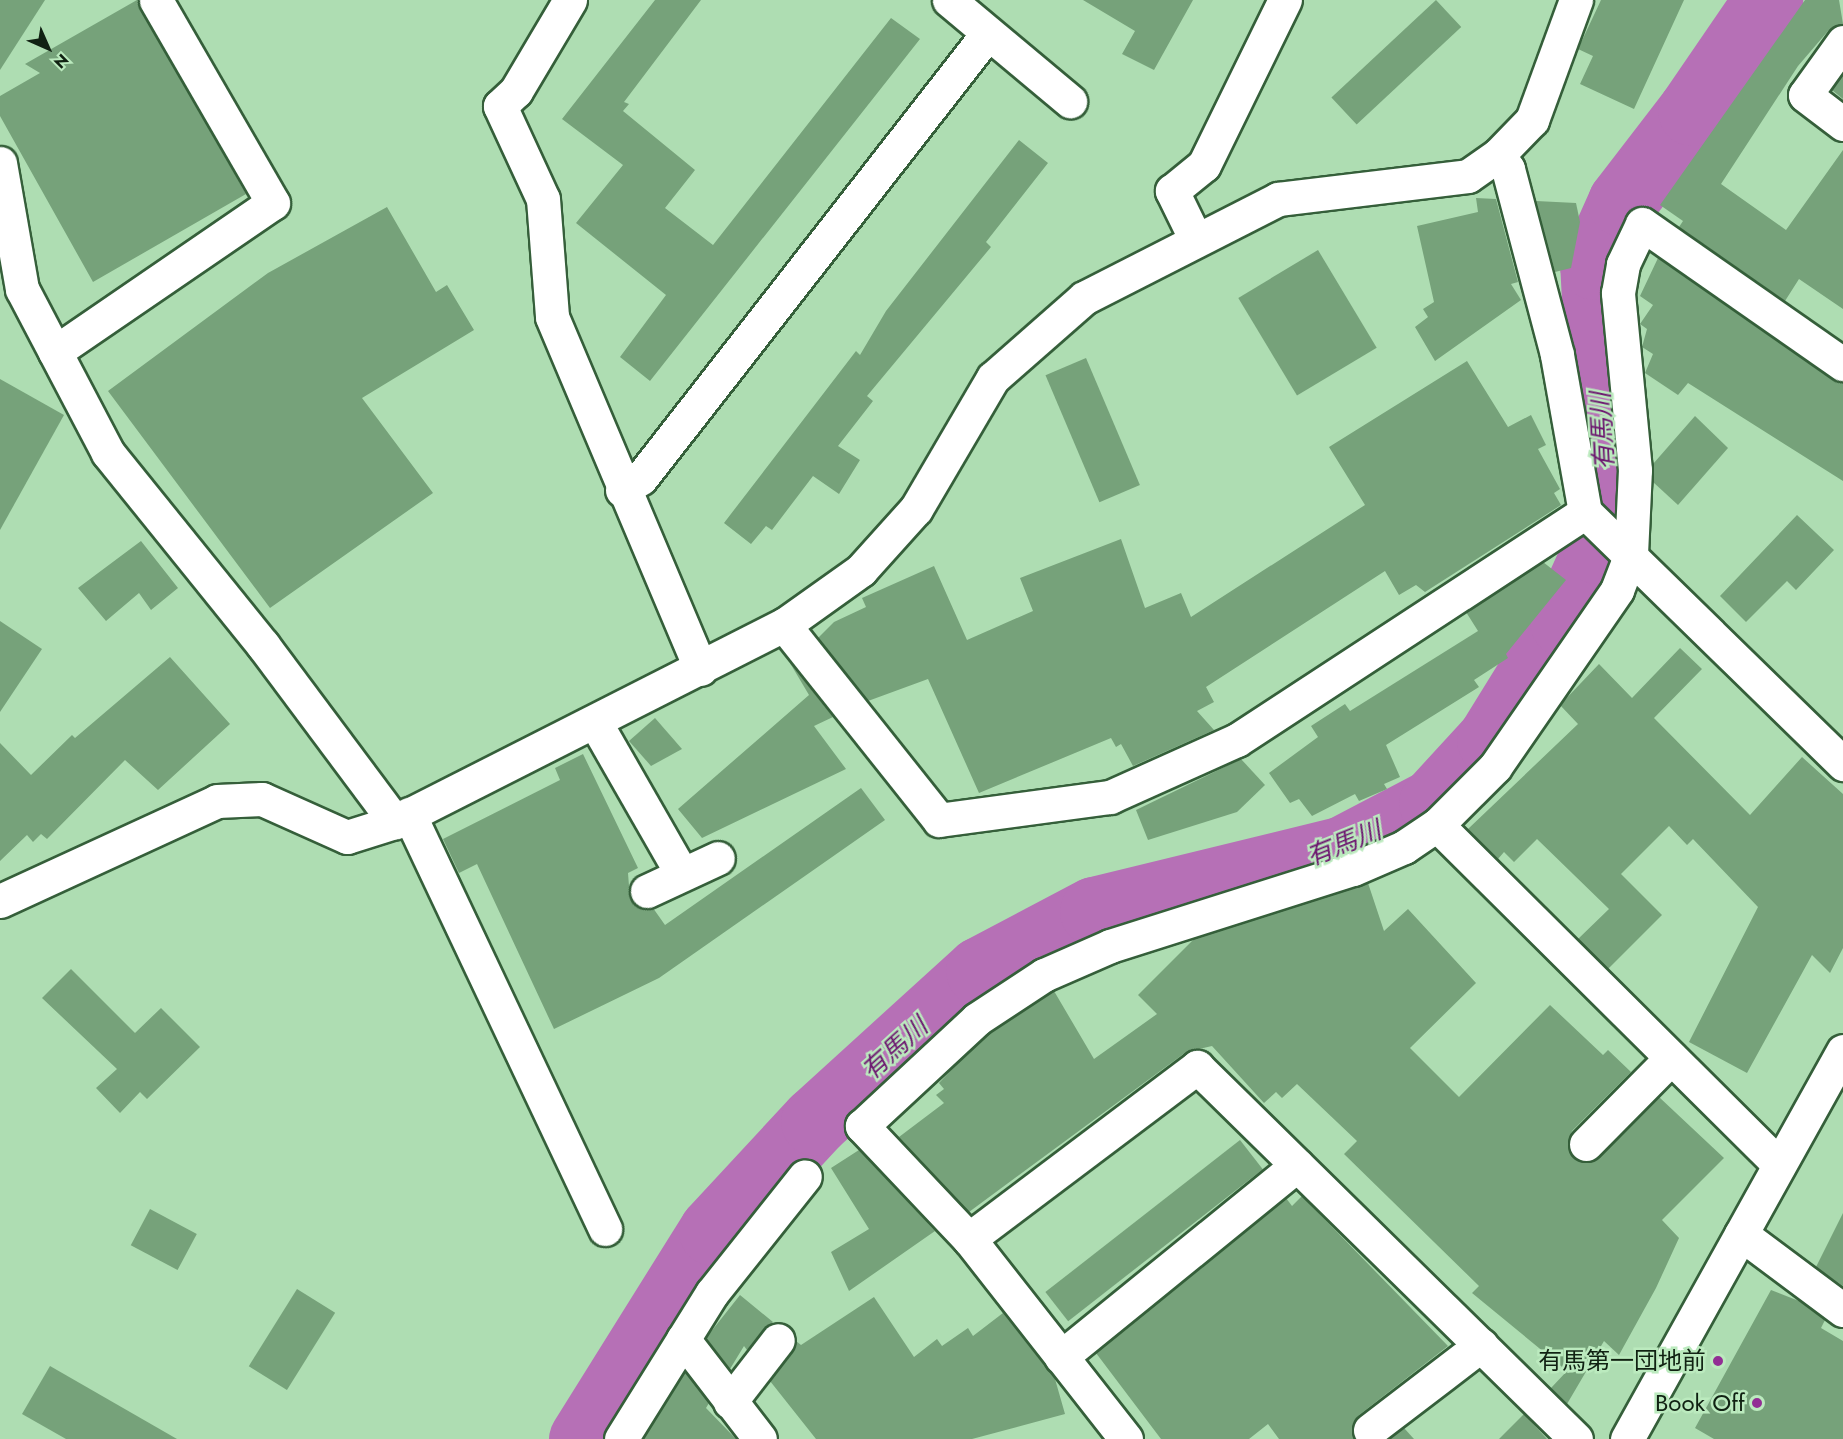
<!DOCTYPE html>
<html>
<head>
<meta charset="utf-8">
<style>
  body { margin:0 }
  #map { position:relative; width:1843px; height:1439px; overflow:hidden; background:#aeddb2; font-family:Jost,"Noto Sans JP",sans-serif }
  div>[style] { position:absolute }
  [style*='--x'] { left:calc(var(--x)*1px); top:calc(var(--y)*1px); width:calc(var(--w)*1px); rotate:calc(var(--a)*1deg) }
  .river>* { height:69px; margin:-34.5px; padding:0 34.5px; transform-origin:34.5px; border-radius:34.5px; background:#b670b6 }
  .building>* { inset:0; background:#76a27a; transform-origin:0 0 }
  .roads { filter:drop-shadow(2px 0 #355f3a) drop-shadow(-2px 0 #355f3a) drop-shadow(0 2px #355f3a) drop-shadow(0 -2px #355f3a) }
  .minor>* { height:33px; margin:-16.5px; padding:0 16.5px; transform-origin:16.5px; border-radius:16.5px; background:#fff }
  .dots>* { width:16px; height:16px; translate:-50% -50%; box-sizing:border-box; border:3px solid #bbeabe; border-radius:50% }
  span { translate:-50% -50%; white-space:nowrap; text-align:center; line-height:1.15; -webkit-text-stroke:5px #bbeabe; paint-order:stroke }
  .poi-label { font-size:24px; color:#102112 }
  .right { translate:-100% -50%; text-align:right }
  .water-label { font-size:26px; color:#6c156f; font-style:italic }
  .north { position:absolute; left:18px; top:18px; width:60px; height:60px; -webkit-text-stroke:4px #bbeabe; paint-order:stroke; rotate:135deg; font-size:16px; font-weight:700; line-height:24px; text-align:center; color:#102112 }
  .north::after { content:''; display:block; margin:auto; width:21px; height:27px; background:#102112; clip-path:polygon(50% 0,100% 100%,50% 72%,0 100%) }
</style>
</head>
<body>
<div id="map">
  <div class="river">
    <i style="--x:583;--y:1439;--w:245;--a:-58"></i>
    <i style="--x:713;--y:1231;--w:150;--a:-47.2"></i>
    <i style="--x:815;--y:1121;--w:223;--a:-42.3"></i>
    <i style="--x:980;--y:971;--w:129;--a:-27.8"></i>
    <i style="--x:1094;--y:911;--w:254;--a:-13.7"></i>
    <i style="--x:1341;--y:851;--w:104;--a:-27.6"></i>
    <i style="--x:1433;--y:803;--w:86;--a:-47.4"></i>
    <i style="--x:1491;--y:740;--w:139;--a:-58.3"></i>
    <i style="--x:1564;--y:622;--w:80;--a:-65.7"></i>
    <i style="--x:1597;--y:549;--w:41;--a:-76"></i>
    <i style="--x:1607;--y:509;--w:244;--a:-93"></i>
    <i style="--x:1594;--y:265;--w:69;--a:-66"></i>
    <i style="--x:1622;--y:202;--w:115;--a:-52.4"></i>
    <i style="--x:1692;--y:111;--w:135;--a:-55.6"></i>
  </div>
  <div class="building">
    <i style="clip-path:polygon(0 0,45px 0,0 70px)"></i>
    <i style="clip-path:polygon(137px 0,246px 194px,93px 282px,0 116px,0 96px,40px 73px,25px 64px)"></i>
    <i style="clip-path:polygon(655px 0,701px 0,624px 102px,629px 104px,623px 111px,695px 170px,665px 208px,713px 245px,891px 18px,920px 39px,650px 381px,620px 357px,666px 295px,576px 223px,623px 165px,562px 119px)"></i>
    <i style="clip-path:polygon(1083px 0,1193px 0,1154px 70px,1122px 54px,1135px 31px)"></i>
    <i style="left:1436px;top:0;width:37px;height:143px;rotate:47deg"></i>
    <i style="clip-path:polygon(1601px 0,1684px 0,1634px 109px,1580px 84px,1593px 56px,1578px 49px)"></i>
    <i style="clip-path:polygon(1805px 0,1839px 0,1843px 24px,1828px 31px,1798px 66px,1721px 184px,1786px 230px,1843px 150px,1843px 309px,1799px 279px,1785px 301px,1679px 227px,1683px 221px,1660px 205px)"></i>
    <i style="clip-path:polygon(1843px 74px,1843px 99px,1832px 90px)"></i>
    <i style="clip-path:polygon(1019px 140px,1048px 163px,986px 242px,991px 247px,867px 396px,873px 401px,838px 446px,860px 460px,839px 494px,813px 476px,772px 530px,766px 526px,751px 544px,724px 523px,856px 351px,860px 355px,886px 311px)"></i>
    <i style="clip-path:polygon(1476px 198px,1496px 199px,1518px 282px,1511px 284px,1521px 300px,1435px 361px,1415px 327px,1428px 317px,1423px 309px,1434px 302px,1417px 226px,1478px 212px)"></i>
    <i style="clip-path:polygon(1536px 201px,1576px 203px,1580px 222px,1571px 268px,1555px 272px)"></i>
    <i style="clip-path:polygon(387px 207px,436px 292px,447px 285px,474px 330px,362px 398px,433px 493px,270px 608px,108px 391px,268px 273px)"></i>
    <i style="left:1318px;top:250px;width:114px;height:93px;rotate:59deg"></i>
    <i style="clip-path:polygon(1658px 258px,1843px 382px,1843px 481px,1688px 383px,1678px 395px,1645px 373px,1653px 354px,1642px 347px,1647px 329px,1640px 324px,1653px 305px,1640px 296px)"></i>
    <i style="left:1086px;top:358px;width:138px;height:44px;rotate:67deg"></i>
    <i style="clip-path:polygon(1467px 361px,1508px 427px,1531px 415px,1546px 445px,1538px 449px,1560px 489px,1554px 493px,1561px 505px,1425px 592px,1416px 585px,1399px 595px,1385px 571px,1206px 687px,1214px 702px,1197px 711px,1214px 730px,1133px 766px,1121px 744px,1116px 747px,1111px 738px,979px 793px,928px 679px,868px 701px,818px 638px,834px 622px,866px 607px,862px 598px,934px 566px,967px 640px,1033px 611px,1020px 578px,1121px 539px,1145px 608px,1181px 593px,1191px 617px,1365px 505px,1329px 447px)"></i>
    <i style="clip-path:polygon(0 379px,64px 415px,0 530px)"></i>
    <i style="clip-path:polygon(1695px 416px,1728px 448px,1678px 505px,1653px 482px,1653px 464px)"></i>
    <i style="clip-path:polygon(1797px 515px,1834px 550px,1796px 590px,1787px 581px,1746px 622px,1720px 596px)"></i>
    <i style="clip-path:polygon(141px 541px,178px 588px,151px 610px,139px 593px,106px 621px,78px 588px)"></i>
    <i style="clip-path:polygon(1543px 562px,1566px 580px,1506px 654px,1508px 658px,1474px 680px,1479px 687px,1386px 745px,1400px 777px,1384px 784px,1387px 789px,1359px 801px,1355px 794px,1312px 816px,1299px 799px,1290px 803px,1269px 773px,1318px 737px,1311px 726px,1345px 704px,1350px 711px,1478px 631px,1466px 612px)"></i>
    <i style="clip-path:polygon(0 621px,42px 649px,0 712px)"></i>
    <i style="clip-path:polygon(1680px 648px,1702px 669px,1654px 718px,1750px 815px,1802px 757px,1843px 794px,1843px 948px,1830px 973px,1812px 955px,1747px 1073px,1689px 1042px,1758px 907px,1693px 839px,1687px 845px,1669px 826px,1621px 874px,1662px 915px,1608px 969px,1578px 939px,1609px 909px,1537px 839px,1514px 862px,1504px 852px,1498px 859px,1468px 829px,1578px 724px,1560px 705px,1599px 664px,1632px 698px)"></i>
    <i style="clip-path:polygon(170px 657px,230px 724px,158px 790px,125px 760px,47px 839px,41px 834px,33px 842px,27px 835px,0 861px,0 743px,31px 775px,72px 735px,75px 738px)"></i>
    <i style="clip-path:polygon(790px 663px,833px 717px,814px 726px,846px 769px,702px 838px,678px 809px,809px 695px)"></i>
    <i style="clip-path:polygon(655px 718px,682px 749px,651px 766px,629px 741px)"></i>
    <i style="clip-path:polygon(583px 754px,638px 868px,628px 873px,630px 899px,637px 907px,653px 908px,665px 925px,861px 788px,885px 820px,659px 978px,554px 1029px,477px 864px,459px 873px,443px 839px,560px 780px,555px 768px)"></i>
    <i style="clip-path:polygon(1241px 759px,1265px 785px,1237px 812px,1148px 840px,1136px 810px)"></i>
    <i style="clip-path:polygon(1368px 883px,1384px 931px,1408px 909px,1476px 983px,1410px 1048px,1459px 1097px,1550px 1005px,1603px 1055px,1608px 1050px,1631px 1072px,1572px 1131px,1568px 1148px,1573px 1158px,1582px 1162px,1599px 1158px,1659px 1097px,1724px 1158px,1662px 1220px,1679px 1238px,1656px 1288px,1619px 1355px,1604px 1341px,1567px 1404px,1551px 1388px,1567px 1371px,1472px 1293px,1479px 1286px,1344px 1154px,1357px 1141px,1297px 1084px,1282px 1098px,1276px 1092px,1264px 1103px,1212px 1046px,1186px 1052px,969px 1212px,899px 1137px,944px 1103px,936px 1095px,944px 1089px,939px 1083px,958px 1063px,989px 1034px,1054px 991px,1094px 1059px,1157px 1014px,1138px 995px,1194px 939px)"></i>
    <i style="clip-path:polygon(71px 969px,135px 1033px,161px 1008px,200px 1047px,147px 1099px,140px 1092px,120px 1113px,96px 1088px,117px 1069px,42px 998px)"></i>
    <i style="left:1240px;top:1140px;width:37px;height:247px;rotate:52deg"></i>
    <i style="clip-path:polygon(859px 1150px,935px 1231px,849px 1291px,831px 1252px,869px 1229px,831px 1168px)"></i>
    <i style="clip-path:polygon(1302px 1196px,1448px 1346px,1359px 1415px,1353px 1423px,1354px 1439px,1279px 1439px,1268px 1424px,1249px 1439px,1161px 1439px,1096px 1353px,1286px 1198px,1292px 1206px)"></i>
    <i style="left:150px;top:1209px;width:53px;height:41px;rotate:28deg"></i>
    <i style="clip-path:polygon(1843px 1213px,1843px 1286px,1816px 1267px)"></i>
    <i style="left:297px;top:1289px;width:45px;height:91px;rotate:32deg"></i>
    <i style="clip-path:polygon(1771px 1290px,1799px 1301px,1825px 1320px,1821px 1328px,1843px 1341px,1843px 1439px,1714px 1439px,1695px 1428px)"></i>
    <i style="clip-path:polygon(740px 1295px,773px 1322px,747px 1350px,744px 1346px,730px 1369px,706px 1338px)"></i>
    <i style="clip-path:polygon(874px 1297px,914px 1357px,937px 1339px,942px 1346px,968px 1328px,973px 1336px,1003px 1313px,1055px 1379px,1065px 1414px,972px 1439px,816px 1439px,770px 1381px,796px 1341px,801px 1345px)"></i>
    <i style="clip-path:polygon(50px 1366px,177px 1439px,66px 1439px,22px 1414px)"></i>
    <i style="clip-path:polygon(685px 1372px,709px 1403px,706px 1408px,736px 1439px,643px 1439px)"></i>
    <i style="clip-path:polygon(1524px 1414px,1547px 1439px,1499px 1439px)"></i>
    <i style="clip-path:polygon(1404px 1428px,1414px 1439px,1389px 1439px)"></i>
  </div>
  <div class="roads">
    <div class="minor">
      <i style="--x:570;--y:0;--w:106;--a:120.7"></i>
      <i style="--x:516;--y:91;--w:22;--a:137"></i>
      <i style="--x:500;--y:106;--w:102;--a:65.2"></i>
      <i style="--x:543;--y:199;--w:118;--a:85.6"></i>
      <i style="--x:552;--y:317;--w:382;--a:67.1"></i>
      <i style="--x:949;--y:0;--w:158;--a:39.9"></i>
      <i style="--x:1843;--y:42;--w:65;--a:125.6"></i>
      <i style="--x:1805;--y:95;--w:48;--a:37.3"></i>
      <i style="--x:1498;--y:155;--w:17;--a:54"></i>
      <i style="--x:1508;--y:169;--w:192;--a:75.2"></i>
      <i style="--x:1557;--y:355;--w:159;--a:79.9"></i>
      <i style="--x:0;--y:163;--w:128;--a:80.1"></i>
      <i style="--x:22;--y:289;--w:185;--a:62.3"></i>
      <i style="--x:108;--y:453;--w:247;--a:51.1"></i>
      <i style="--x:263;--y:645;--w:221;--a:53.3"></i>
      <i style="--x:1196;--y:240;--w:55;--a:-116.1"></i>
      <i style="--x:1172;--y:191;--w:41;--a:-39.1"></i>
      <i style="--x:1204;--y:165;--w:184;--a:-63.9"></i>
      <i style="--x:55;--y:352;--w:264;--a:-34.4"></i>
      <i style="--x:273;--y:203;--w:234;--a:-120"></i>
      <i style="--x:622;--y:490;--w:22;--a:-32"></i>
      <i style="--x:641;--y:478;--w:564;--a:-52.05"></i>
      <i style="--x:784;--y:625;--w:249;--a:51.5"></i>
      <i style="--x:939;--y:820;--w:173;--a:-7.7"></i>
      <i style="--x:1110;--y:797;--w:139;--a:-24.2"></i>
      <i style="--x:1237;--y:740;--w:416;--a:-33.2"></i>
      <i style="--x:1585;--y:512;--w:361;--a:44.3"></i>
      <i style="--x:595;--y:722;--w:173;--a:60.2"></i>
      <i style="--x:409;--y:814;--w:459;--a:64.7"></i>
      <i style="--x:1437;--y:825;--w:482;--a:44.8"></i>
      <i style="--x:647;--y:891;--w:78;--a:-24.9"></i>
      <i style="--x:0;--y:901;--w:239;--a:-24.7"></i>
      <i style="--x:217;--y:801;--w:45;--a:-2.5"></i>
      <i style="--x:262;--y:799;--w:93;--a:24.1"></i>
      <i style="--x:347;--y:837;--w:50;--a:-17.4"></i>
      <i style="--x:395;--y:822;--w:436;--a:-26.9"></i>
      <i style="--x:784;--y:625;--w:95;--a:-35.5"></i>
      <i style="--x:861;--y:570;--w:82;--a:-48"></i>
      <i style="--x:916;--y:509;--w:152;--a:-59.6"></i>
      <i style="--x:993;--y:378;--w:121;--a:-41.3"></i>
      <i style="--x:1084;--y:298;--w:218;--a:-27"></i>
      <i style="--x:1278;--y:199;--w:191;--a:-6.9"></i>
      <i style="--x:1468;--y:176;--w:37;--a:-35"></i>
      <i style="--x:1498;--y:155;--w:49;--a:-45.8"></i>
      <i style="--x:1532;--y:120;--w:128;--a:-69.9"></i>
      <i style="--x:1586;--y:1144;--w:121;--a:-45.3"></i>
      <i style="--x:1741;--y:1234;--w:127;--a:36.7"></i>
      <i style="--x:969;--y:1239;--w:286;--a:-37"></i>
      <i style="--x:1197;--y:1067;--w:531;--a:44.47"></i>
      <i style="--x:683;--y:1339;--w:126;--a:52.4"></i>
      <i style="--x:1061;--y:1357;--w:304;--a:-39.1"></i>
      <i style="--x:730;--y:1402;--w:78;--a:-52.3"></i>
      <i style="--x:1370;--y:1430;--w:140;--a:-37.4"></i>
      <i style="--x:621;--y:1439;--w:172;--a:-58.1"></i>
      <i style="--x:712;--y:1293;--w:149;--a:-51.5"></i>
      <i style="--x:1126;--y:1439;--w:254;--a:-128.1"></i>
      <i style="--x:969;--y:1239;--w:156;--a:-133.4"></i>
      <i style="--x:862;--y:1126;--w:157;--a:-42.9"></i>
      <i style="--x:977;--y:1019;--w:80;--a:-33.3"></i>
      <i style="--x:1044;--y:975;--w:72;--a:-23.7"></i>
      <i style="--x:1110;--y:946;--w:255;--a:-17.6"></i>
      <i style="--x:1353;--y:869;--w:56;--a:-23.3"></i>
      <i style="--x:1404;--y:847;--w:40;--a:-34"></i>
      <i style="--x:1437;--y:825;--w:82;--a:-45"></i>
      <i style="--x:1495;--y:767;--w:215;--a:-55.4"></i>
      <i style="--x:1617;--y:590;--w:39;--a:-69"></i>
      <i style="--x:1631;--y:554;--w:84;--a:-87.3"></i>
      <i style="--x:1635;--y:470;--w:178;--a:-95.5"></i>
      <i style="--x:1618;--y:293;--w:29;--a:-80"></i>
      <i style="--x:1623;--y:264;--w:44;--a:-64.6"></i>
      <i style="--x:1642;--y:224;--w:245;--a:34.9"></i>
      <i style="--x:1627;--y:1439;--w:444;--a:-60.9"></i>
    </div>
  </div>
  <div class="dots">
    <i style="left:1718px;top:1361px;background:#922e94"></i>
    <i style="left:1757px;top:1403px;background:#922e94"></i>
  </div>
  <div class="poi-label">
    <span class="right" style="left:1706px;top:1361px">有馬第一団地前</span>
    <span class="right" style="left:1745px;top:1403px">Book Off</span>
  </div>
  <div class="water-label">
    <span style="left:1603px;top:431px;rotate:-93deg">有馬川</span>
    <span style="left:1344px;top:844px;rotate:-22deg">有馬川</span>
    <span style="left:895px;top:1049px;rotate:-42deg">有馬川</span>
  </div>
  <div class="north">N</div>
</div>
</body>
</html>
